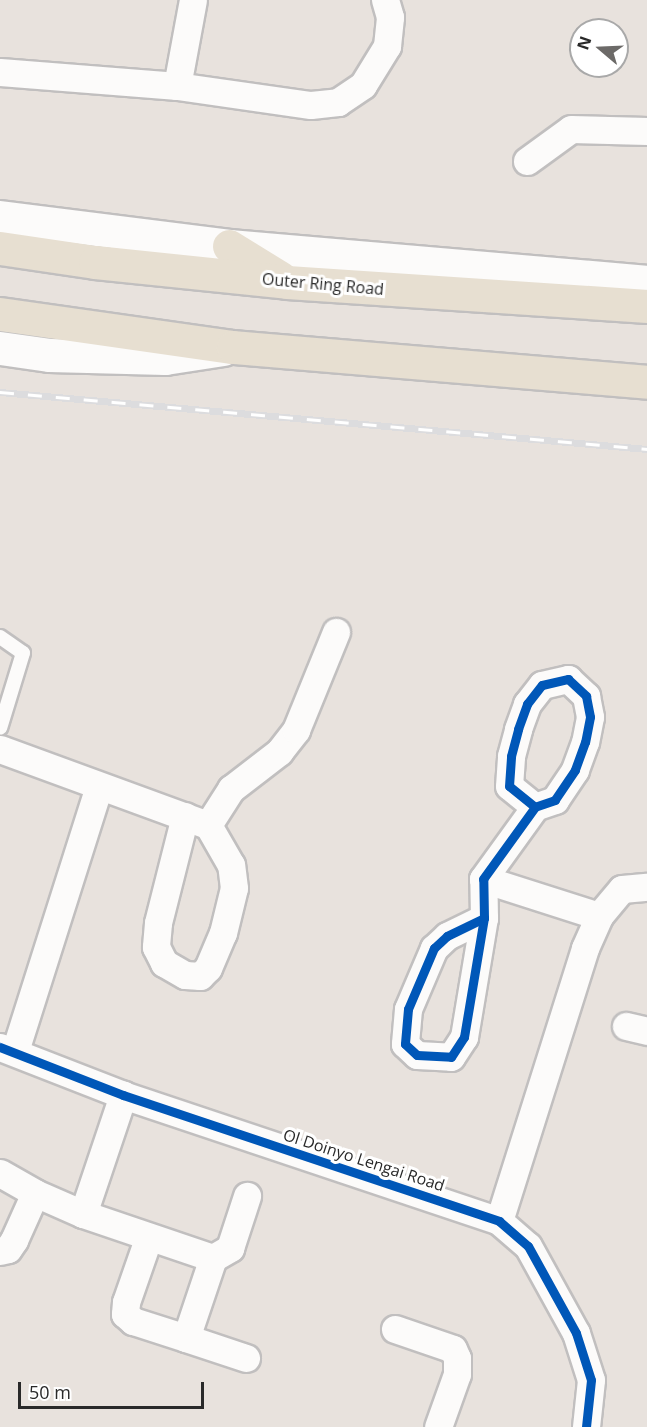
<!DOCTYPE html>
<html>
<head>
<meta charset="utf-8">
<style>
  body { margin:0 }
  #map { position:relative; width:647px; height:1427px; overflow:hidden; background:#e8e2dd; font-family:"Open Sans",sans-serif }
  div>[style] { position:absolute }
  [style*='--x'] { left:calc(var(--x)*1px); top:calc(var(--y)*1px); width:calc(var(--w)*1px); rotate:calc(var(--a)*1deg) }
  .roads { filter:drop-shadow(2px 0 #c1bfbf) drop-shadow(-2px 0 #c1bfbf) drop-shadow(0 2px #c1bfbf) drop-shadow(0 -2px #c1bfbf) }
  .lane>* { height:14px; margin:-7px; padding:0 7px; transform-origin:7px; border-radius:7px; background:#fcfbfa }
  .street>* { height:27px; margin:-13.5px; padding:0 13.5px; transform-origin:13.5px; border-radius:13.5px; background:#fcfbfa }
  .secondary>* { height:33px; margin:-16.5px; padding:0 16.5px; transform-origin:16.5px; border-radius:16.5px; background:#fcfbfa }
  .primary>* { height:33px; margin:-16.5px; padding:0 16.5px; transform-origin:16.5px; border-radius:16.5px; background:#e7dfd1 }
  .rail>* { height:7px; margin-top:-3.5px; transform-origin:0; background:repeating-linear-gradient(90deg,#fff 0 14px,#dcdcde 0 28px); box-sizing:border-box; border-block:2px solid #dcdcde }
  .cycleway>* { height:9px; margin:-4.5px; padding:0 4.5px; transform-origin:4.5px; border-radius:4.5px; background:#0057b8 }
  span { translate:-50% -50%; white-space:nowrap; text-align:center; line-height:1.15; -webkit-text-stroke:6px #fff; paint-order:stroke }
  .street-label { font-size:16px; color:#292929 }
  .north { position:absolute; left:569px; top:18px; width:60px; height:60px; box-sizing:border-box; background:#fff; border:2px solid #a9a9a9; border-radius:50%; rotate:289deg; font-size:16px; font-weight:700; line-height:24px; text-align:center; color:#292929 }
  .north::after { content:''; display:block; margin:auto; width:21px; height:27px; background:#6c6a68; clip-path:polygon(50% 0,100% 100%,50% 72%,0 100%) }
  .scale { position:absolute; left:18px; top:1382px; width:186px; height:27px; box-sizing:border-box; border:3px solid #292929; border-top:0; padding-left:8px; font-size:18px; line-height:21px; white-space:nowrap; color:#292929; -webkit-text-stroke:4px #fff; paint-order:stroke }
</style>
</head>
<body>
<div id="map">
  <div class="roads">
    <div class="lane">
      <i style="--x:0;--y:637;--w:28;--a:35"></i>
      <i style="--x:23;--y:653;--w:78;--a:107"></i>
    </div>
    <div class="street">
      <i style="--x:0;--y:72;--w:178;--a:4.5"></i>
      <i style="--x:177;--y:86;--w:135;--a:8.1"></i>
      <i style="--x:311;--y:105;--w:27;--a:-6"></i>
      <i style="--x:338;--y:102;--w:30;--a:-34"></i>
      <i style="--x:363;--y:85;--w:46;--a:-58.4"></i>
      <i style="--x:387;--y:46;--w:29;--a:-84"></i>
      <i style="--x:390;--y:17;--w:18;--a:-106"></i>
      <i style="--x:177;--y:86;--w:87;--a:-79.5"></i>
      <i style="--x:527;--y:161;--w:54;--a:-36"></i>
      <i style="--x:571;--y:129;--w:76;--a:1.5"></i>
      <i style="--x:0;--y:749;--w:221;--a:20.1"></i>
      <i style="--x:208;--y:825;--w:43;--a:-57.4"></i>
      <i style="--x:231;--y:789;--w:61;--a:-37.6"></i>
      <i style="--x:279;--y:752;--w:28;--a:-52"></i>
      <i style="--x:296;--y:730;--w:106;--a:-67.8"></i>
      <i style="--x:185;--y:816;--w:110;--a:104.2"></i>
      <i style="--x:158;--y:923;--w:24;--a:95"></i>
      <i style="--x:156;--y:947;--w:18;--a:63"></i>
      <i style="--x:164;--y:963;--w:24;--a:30"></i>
      <i style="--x:185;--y:975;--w:15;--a:4"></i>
      <i style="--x:200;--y:976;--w:11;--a:-45"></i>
      <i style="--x:208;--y:968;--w:38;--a:-67"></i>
      <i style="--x:223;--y:933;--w:46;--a:-76.3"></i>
      <i style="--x:234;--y:888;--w:23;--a:-97"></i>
      <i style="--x:231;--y:865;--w:46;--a:-119.9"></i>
      <i style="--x:483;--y:879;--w:122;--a:17.7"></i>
      <i style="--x:484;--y:918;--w:41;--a:154.1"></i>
      <i style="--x:447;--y:936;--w:18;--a:137"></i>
      <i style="--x:434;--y:948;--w:66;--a:113.1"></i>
      <i style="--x:408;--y:1009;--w:35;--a:95"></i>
      <i style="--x:405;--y:1044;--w:16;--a:43"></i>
      <i style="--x:417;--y:1055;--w:34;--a:3"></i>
      <i style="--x:451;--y:1057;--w:24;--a:-57"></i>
      <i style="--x:464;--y:1037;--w:121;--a:-80.5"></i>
      <i style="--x:484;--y:918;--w:39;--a:-91"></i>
      <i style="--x:483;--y:879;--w:89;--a:-54.2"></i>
      <i style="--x:535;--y:807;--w:33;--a:-141"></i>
      <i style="--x:509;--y:786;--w:30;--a:-86"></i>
      <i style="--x:511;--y:756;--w:28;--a:-75"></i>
      <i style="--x:518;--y:729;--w:27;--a:-70"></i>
      <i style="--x:527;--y:704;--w:24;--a:-52"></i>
      <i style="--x:542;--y:685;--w:27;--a:-13"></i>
      <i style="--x:568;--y:679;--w:25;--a:43"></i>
      <i style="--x:586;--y:696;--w:21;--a:79"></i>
      <i style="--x:590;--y:717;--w:25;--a:101"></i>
      <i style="--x:585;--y:742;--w:30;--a:110"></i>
      <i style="--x:575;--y:770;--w:36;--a:124"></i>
      <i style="--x:555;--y:800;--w:21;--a:161"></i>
      <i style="--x:626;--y:1026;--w:22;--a:13"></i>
      <i style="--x:0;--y:1047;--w:132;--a:21.3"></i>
      <i style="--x:123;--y:1095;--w:397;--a:18.5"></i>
      <i style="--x:499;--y:1221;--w:38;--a:41"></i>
      <i style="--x:528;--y:1246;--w:99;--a:61.1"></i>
      <i style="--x:576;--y:1333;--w:49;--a:72.3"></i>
      <i style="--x:591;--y:1380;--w:47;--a:96.1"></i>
      <i style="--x:15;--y:1051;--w:278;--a:-72.4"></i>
      <i style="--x:0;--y:1173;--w:40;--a:29.7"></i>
      <i style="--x:35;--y:1193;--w:52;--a:23.6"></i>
      <i style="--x:83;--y:1214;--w:137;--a:18.7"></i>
      <i style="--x:83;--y:1214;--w:126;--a:-71.4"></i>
      <i style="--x:499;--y:1221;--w:286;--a:-72.5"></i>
      <i style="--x:585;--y:948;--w:35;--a:-66"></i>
      <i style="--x:599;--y:916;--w:35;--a:-50"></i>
      <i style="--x:622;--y:889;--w:25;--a:-5"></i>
      <i style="--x:148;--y:1239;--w:67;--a:109.2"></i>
      <i style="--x:126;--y:1302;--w:12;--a:95"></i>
      <i style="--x:125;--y:1314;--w:11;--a:41"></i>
      <i style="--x:133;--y:1321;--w:56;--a:17.8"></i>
      <i style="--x:0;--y:1251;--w:8;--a:-14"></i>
      <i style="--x:8;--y:1249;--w:11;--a:-56"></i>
      <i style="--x:14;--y:1240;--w:51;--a:-65.9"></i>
      <i style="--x:395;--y:1329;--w:61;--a:19"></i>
      <i style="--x:453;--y:1349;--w:10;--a:66"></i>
      <i style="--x:457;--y:1358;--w:16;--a:90"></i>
      <i style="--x:457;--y:1374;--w:56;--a:109.7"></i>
      <i style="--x:246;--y:1358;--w:63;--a:-161.6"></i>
      <i style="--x:186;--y:1338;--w:84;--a:-71.4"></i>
      <i style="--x:213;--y:1258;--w:20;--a:-30"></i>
      <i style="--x:230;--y:1248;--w:55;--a:-71.9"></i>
    </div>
    <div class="secondary">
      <i style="--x:0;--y:217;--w:231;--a:7.2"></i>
      <i style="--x:229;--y:246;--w:420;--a:4.9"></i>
      <i style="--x:0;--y:348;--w:49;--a:8.1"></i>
      <i style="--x:49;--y:355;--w:116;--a:1.5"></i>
      <i style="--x:165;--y:358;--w:59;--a:-8.8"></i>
    </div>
    <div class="primary">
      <i style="--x:229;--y:246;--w:61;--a:31.6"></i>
      <i style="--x:0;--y:248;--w:96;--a:8.4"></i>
      <i style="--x:95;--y:262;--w:193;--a:5.9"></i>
      <i style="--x:287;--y:282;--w:361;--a:3.8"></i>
      <i style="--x:0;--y:314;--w:235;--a:8.1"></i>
      <i style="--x:233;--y:347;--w:415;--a:4.8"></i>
    </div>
  </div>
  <div class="rail">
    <i style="--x:0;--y:392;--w:650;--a:5.03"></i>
  </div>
  <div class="cycleway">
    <i style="--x:484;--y:918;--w:41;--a:154.1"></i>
    <i style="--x:447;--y:936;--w:18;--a:137"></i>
    <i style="--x:434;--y:948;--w:66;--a:113.1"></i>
    <i style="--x:408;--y:1009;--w:35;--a:95"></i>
    <i style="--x:405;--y:1044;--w:16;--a:43"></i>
    <i style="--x:417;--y:1055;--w:34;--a:3"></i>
    <i style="--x:451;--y:1057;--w:24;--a:-57"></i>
    <i style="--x:464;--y:1037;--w:121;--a:-80.5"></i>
    <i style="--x:484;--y:918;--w:39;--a:-91"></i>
    <i style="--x:483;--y:879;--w:89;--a:-54.2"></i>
    <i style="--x:535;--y:807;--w:33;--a:-141"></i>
    <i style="--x:509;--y:786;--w:30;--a:-86"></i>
    <i style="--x:511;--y:756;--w:28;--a:-75"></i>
    <i style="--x:518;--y:729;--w:27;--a:-70"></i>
    <i style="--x:527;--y:704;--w:24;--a:-52"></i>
    <i style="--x:542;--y:685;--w:27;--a:-13"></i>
    <i style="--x:568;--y:679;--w:25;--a:43"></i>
    <i style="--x:586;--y:696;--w:21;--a:79"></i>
    <i style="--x:590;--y:717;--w:25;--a:101"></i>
    <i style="--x:585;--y:742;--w:30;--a:110"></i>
    <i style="--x:575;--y:770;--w:36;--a:124"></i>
    <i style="--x:555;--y:800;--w:21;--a:161"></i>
    <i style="--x:0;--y:1047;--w:132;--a:21.3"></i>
    <i style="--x:123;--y:1095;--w:397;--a:18.5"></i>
    <i style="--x:499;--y:1221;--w:38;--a:41"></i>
    <i style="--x:528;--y:1246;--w:99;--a:61.1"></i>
    <i style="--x:576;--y:1333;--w:49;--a:72.3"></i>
    <i style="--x:591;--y:1380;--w:47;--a:96.1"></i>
  </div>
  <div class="street-label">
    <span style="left:323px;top:284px;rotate:5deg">Outer Ring Road</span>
    <span style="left:364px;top:1160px;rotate:18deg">Ol Doinyo Lengai Road</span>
  </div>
  <div class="north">N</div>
  <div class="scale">50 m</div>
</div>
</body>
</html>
